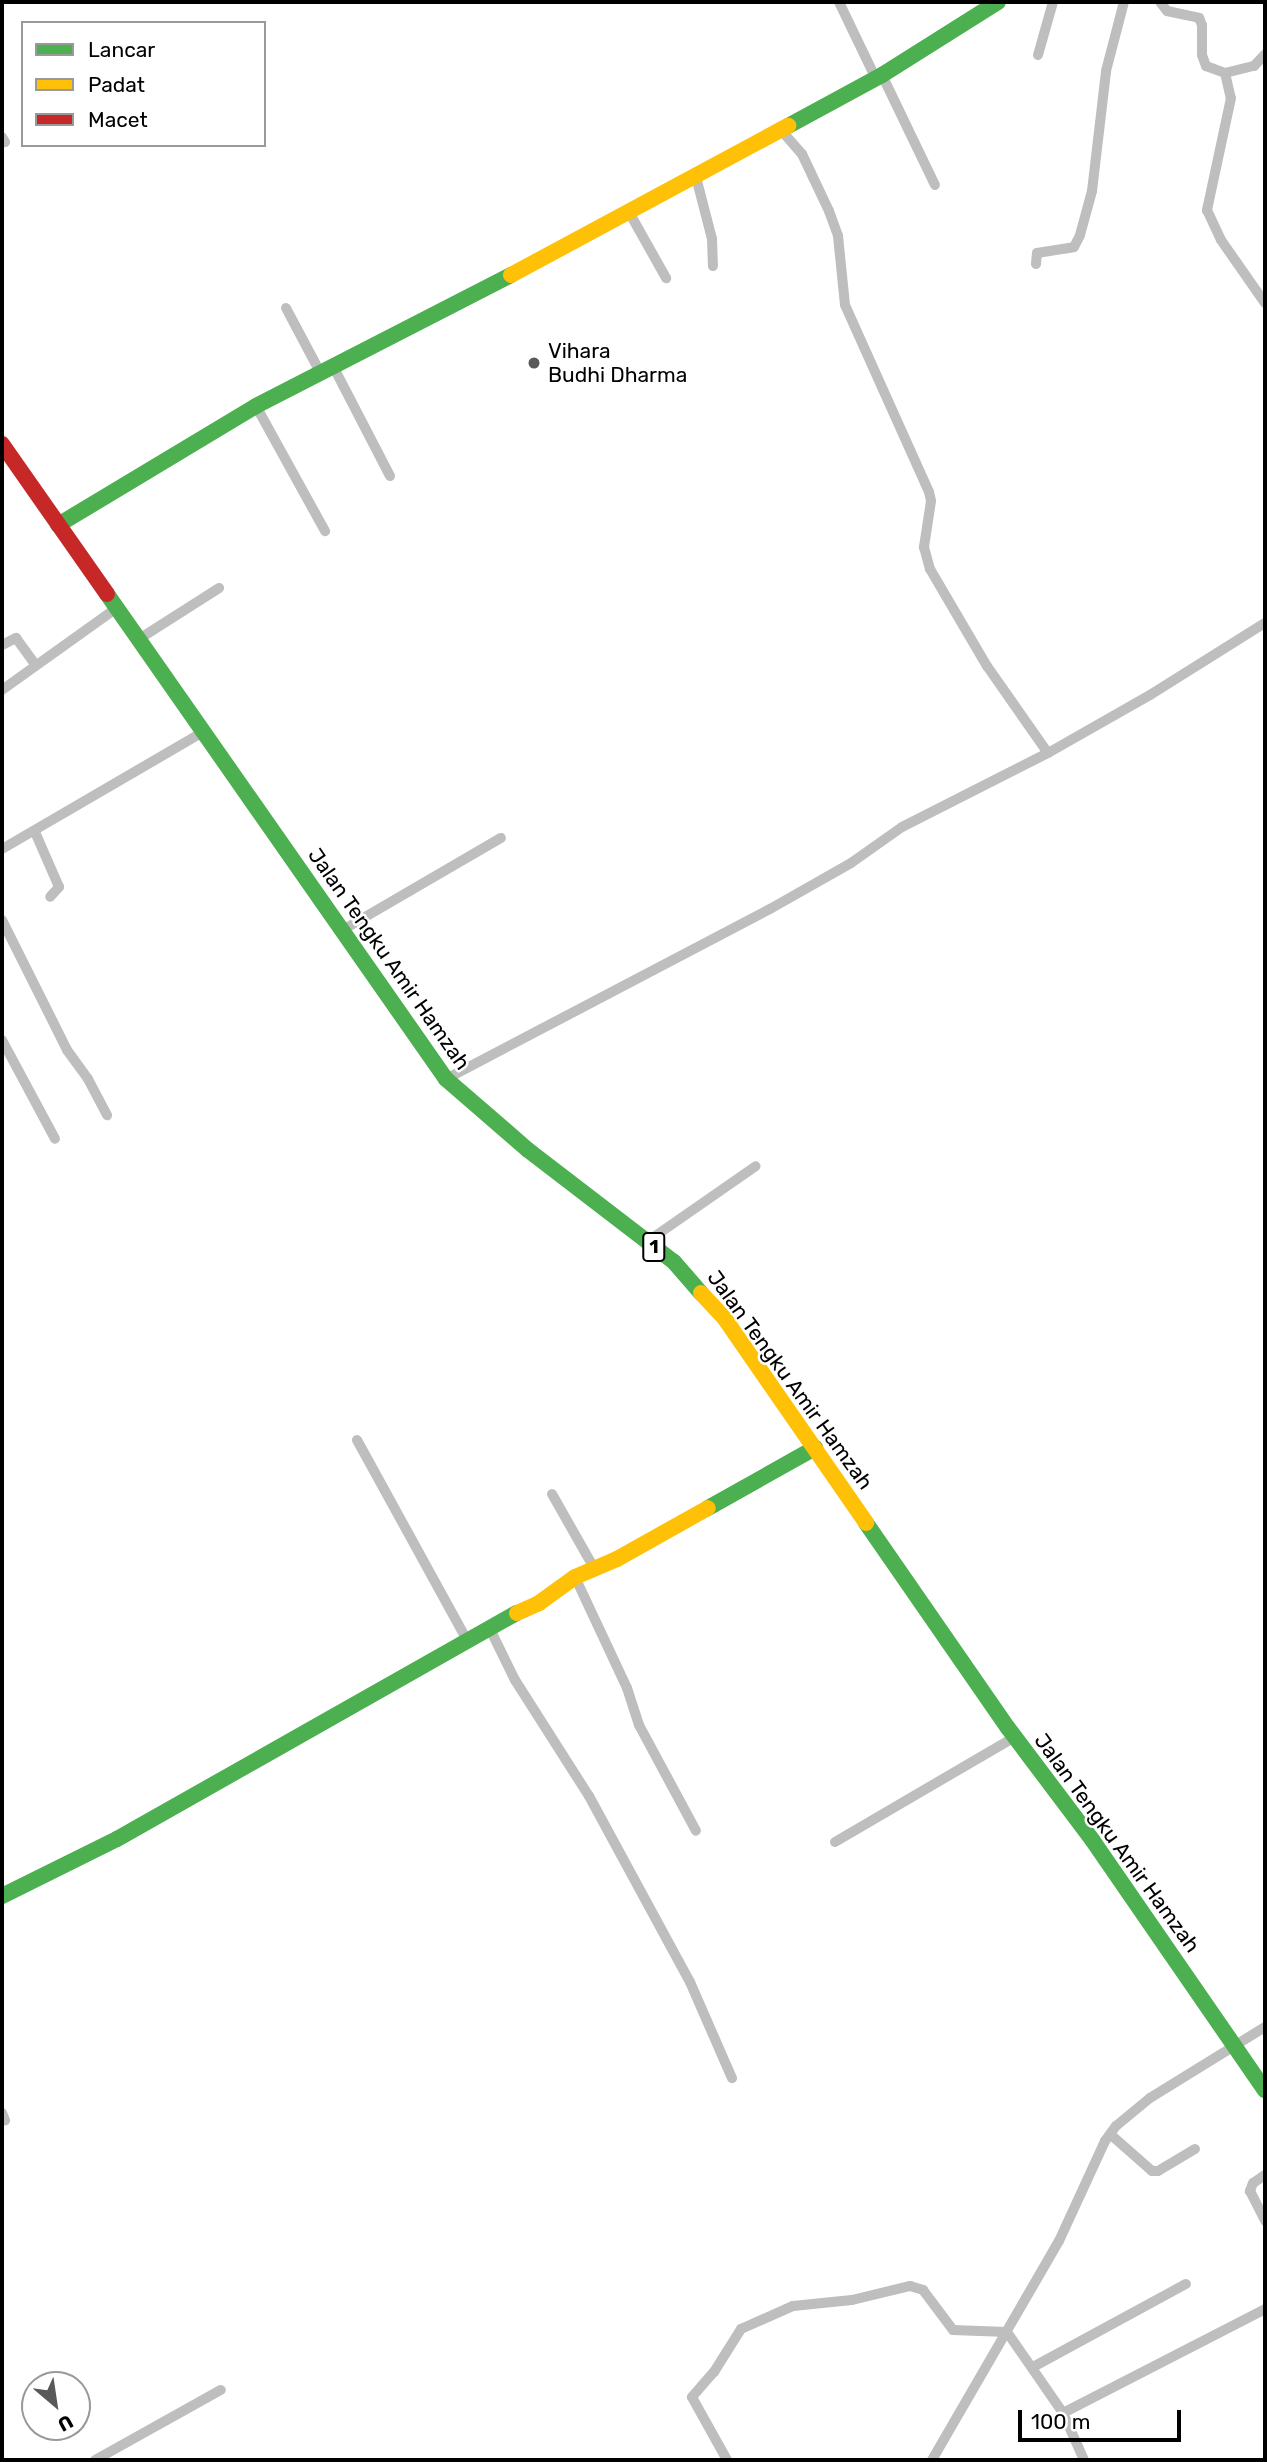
<!DOCTYPE html>
<html>
<head>
<meta charset="utf-8">
<style>
  body { margin:0 }
  #map { position:relative; width:1267px; height:2462px; overflow:hidden; background:#fff; font-family:Rubik,sans-serif }
  div>[style] { position:absolute }
  [style*='--x'] { left:calc(var(--x)*1px); top:calc(var(--y)*1px); width:calc(var(--w)*1px); rotate:calc(var(--a)*1deg) }
  .street>* { height:10px; margin:-5px; padding:0 5px; transform-origin:5px; border-radius:5px; background:#bebebe }
  .fast>* { height:16px; margin:-8px; padding:0 8px; transform-origin:8px; border-radius:8px; background:#4caf50 }
  .slow>* { height:16px; margin:-8px; padding:0 8px; transform-origin:8px; border-radius:8px; background:#ffc107 }
  .jam>* { height:16px; margin:-8px; padding:0 8px; transform-origin:8px; border-radius:8px; background:#c62828 }
  .dots>* { width:19px; height:19px; translate:-50% -50%; box-sizing:border-box; border:4px solid #fff; border-radius:50% }
  span { translate:-50% -50%; white-space:nowrap; text-align:center; line-height:1.15; -webkit-text-stroke:5px #fff; paint-order:stroke }
  .shield-label span { padding:2px 5px; background:#fff; border:2px solid; border-radius:5px; -webkit-text-stroke-width:0 }
  .shield-label { font-size:19px; color:#000; font-weight:700 }
  .poi-label { font-size:21px; color:#000 }
  .left { translate:0 -50%; text-align:left }
  .street-label { font-size:21px; color:#000 }
  .frame { position:absolute; inset:0; border:4px solid #000; pointer-events:none }
  .legend { position:absolute; left:21px; top:21px; width:245px; height:126px; box-sizing:border-box; background:#fff; border:2px solid #999; margin:0; padding:9px 12px; list-style:none; font-size:21px; color:#000 }
  .legend li { display:flex; align-items:center; gap:14px; height:35px }
  .legend b { width:35px; border:2px solid #999 }
  .north { position:absolute; left:21px; top:2371px; width:70px; height:70px; box-sizing:border-box; background:#fff; border:2px solid #999; border-radius:50%; rotate:151deg; font-size:19px; font-weight:700; line-height:28px; text-align:center; color:#000 }
  .north::after { content:''; display:block; margin:auto; width:24px; height:32px; background:#595959; clip-path:polygon(50% 0,100% 100%,50% 72%,0 100%) }
  .scale { position:absolute; left:1018px; top:2410px; width:163px; height:32px; box-sizing:border-box; border:4px solid #000; border-top:0; padding-left:9px; font-size:21px; line-height:24px; white-space:nowrap; color:#000; -webkit-text-stroke:5px #fff; paint-order:stroke }
</style>
</head>
<body>
<div id="map">
  <div class="street">
    <i style="--x:839;--y:2;--w:85;--a:64.3"></i>
    <i style="--x:1160;--y:2;--w:11;--a:52"></i>
    <i style="--x:1167;--y:11;--w:33;--a:12"></i>
    <i style="--x:1199;--y:18;--w:8;--a:67"></i>
    <i style="--x:1202;--y:25;--w:30;--a:90"></i>
    <i style="--x:1202;--y:55;--w:12;--a:70"></i>
    <i style="--x:1206;--y:66;--w:20;--a:20"></i>
    <i style="--x:1225;--y:73;--w:30;--a:-14"></i>
    <i style="--x:1254;--y:66;--w:16;--a:-47"></i>
    <i style="--x:1038;--y:55;--w:55;--a:-74.2"></i>
    <i style="--x:1225;--y:73;--w:26;--a:77"></i>
    <i style="--x:1231;--y:98;--w:115;--a:102.1"></i>
    <i style="--x:1207;--y:210;--w:33;--a:65"></i>
    <i style="--x:1221;--y:240;--w:77;--a:55.1"></i>
    <i style="--x:882;--y:75;--w:122;--a:64.3"></i>
    <i style="--x:781;--y:130;--w:32;--a:49"></i>
    <i style="--x:802;--y:154;--w:63;--a:64.7"></i>
    <i style="--x:829;--y:211;--w:27;--a:70"></i>
    <i style="--x:838;--y:236;--w:69;--a:84.2"></i>
    <i style="--x:845;--y:305;--w:205;--a:65.8"></i>
    <i style="--x:929;--y:492;--w:9;--a:77"></i>
    <i style="--x:931;--y:501;--w:47;--a:98.7"></i>
    <i style="--x:924;--y:547;--w:23;--a:75"></i>
    <i style="--x:930;--y:569;--w:113;--a:59.6"></i>
    <i style="--x:987;--y:666;--w:106;--a:55"></i>
    <i style="--x:2;--y:137;--w:6;--a:59"></i>
    <i style="--x:696;--y:177;--w:64;--a:75.5"></i>
    <i style="--x:712;--y:239;--w:27;--a:88"></i>
    <i style="--x:629;--y:212;--w:76;--a:60.7"></i>
    <i style="--x:1036;--y:264;--w:11;--a:-85"></i>
    <i style="--x:1037;--y:253;--w:37;--a:-9"></i>
    <i style="--x:1074;--y:247;--w:13;--a:-63"></i>
    <i style="--x:1080;--y:235;--w:46;--a:-74.7"></i>
    <i style="--x:1092;--y:191;--w:121;--a:-83.3"></i>
    <i style="--x:1106;--y:71;--w:71;--a:-75.4"></i>
    <i style="--x:286;--y:308;--w:72;--a:62"></i>
    <i style="--x:333;--y:366;--w:124;--a:62.6"></i>
    <i style="--x:256;--y:406;--w:143;--a:61.1"></i>
    <i style="--x:139;--y:639;--w:95;--a:-32.5"></i>
    <i style="--x:2;--y:645;--w:16;--a:-27"></i>
    <i style="--x:16;--y:638;--w:34;--a:54"></i>
    <i style="--x:2;--y:690;--w:139;--a:-35.6"></i>
    <i style="--x:35;--y:832;--w:60;--a:66.4"></i>
    <i style="--x:59;--y:887;--w:13;--a:132"></i>
    <i style="--x:2;--y:849;--w:233;--a:-30.2"></i>
    <i style="--x:2;--y:920;--w:145;--a:63.4"></i>
    <i style="--x:67;--y:1050;--w:36;--a:54"></i>
    <i style="--x:88;--y:1079;--w:41;--a:62.2"></i>
    <i style="--x:341;--y:931;--w:185;--a:-30.2"></i>
    <i style="--x:2;--y:1040;--w:112;--a:61.8"></i>
    <i style="--x:446;--y:1079;--w:366;--a:-27.7"></i>
    <i style="--x:770;--y:909;--w:93;--a:-29.6"></i>
    <i style="--x:851;--y:863;--w:62;--a:-35.2"></i>
    <i style="--x:902;--y:827;--w:164;--a:-26.9"></i>
    <i style="--x:1048;--y:753;--w:117;--a:-29.6"></i>
    <i style="--x:1150;--y:695;--w:136;--a:-32.1"></i>
    <i style="--x:648;--y:1241;--w:131;--a:-34.8"></i>
    <i style="--x:357;--y:1440;--w:230;--a:61.2"></i>
    <i style="--x:552;--y:1494;--w:85;--a:60.4"></i>
    <i style="--x:575;--y:1577;--w:123;--a:64.9"></i>
    <i style="--x:627;--y:1688;--w:39;--a:72"></i>
    <i style="--x:639;--y:1725;--w:120;--a:61.7"></i>
    <i style="--x:489;--y:1627;--w:59;--a:63.9"></i>
    <i style="--x:515;--y:1680;--w:138;--a:57.5"></i>
    <i style="--x:589;--y:1796;--w:212;--a:61.5"></i>
    <i style="--x:690;--y:1982;--w:105;--a:66.4"></i>
    <i style="--x:835;--y:1842;--w:208;--a:-30.3"></i>
    <i style="--x:2;--y:2113;--w:8;--a:67"></i>
    <i style="--x:1110;--y:2134;--w:56;--a:41.4"></i>
    <i style="--x:1152;--y:2171;--w:6;--a:0"></i>
    <i style="--x:1158;--y:2171;--w:43;--a:-30.7"></i>
    <i style="--x:1265;--y:2175;--w:14;--a:146"></i>
    <i style="--x:1253;--y:2183;--w:9;--a:111"></i>
    <i style="--x:1250;--y:2191;--w:34;--a:63"></i>
    <i style="--x:1033;--y:2367;--w:174;--a:-28.5"></i>
    <i style="--x:1063;--y:2413;--w:227;--a:-27.2"></i>
    <i style="--x:95;--y:2460;--w:144;--a:-29.1"></i>
    <i style="--x:727;--y:2460;--w:72;--a:-119.1"></i>
    <i style="--x:692;--y:2397;--w:33;--a:-49"></i>
    <i style="--x:714;--y:2372;--w:51;--a:-57.9"></i>
    <i style="--x:741;--y:2329;--w:57;--a:-23.9"></i>
    <i style="--x:793;--y:2306;--w:59;--a:-5.8"></i>
    <i style="--x:852;--y:2300;--w:60;--a:-13.6"></i>
    <i style="--x:910;--y:2286;--w:14;--a:17"></i>
    <i style="--x:923;--y:2290;--w:50;--a:53.1"></i>
    <i style="--x:953;--y:2330;--w:54;--a:2.1"></i>
    <i style="--x:1007;--y:2332;--w:98;--a:55.3"></i>
    <i style="--x:1063;--y:2413;--w:51;--a:65.9"></i>
    <i style="--x:932;--y:2460;--w:253;--a:-59.9"></i>
    <i style="--x:1059;--y:2241;--w:110;--a:-65.3"></i>
    <i style="--x:1105;--y:2141;--w:19;--a:-54"></i>
    <i style="--x:1116;--y:2126;--w:44;--a:-39.5"></i>
    <i style="--x:1150;--y:2098;--w:135;--a:-31.7"></i>
  </div>
  <div class="fast">
    <i style="--x:788;--y:126;--w:107;--a:-28.5"></i>
    <i style="--x:882;--y:75;--w:137;--a:-32.2"></i>
    <i style="--x:58;--y:525;--w:231;--a:-31"></i>
    <i style="--x:256;--y:406;--w:287;--a:-27.2"></i>
    <i style="--x:107;--y:594;--w:592;--a:55.05"></i>
    <i style="--x:446;--y:1079;--w:108;--a:40.9"></i>
    <i style="--x:528;--y:1150;--w:184;--a:37.5"></i>
    <i style="--x:674;--y:1262;--w:41;--a:48.9"></i>
    <i style="--x:708;--y:1508;--w:123;--a:-29.3"></i>
    <i style="--x:866;--y:1523;--w:249;--a:55.3"></i>
    <i style="--x:1008;--y:1728;--w:141;--a:53"></i>
    <i style="--x:1093;--y:1841;--w:303;--a:55.4"></i>
    <i style="--x:2;--y:1896;--w:128;--a:-26.4"></i>
    <i style="--x:117;--y:1839;--w:459;--a:-29.5"></i>
  </div>
  <div class="slow">
    <i style="--x:511;--y:275;--w:315;--a:-28.3"></i>
    <i style="--x:701;--y:1293;--w:35;--a:47"></i>
    <i style="--x:725;--y:1319;--w:248;--a:55.3"></i>
    <i style="--x:517;--y:1613;--w:24;--a:-24"></i>
    <i style="--x:539;--y:1603;--w:44;--a:-35.8"></i>
    <i style="--x:575;--y:1577;--w:46;--a:-23.2"></i>
    <i style="--x:617;--y:1559;--w:104;--a:-29.3"></i>
  </div>
  <div class="jam">
    <i style="--x:2;--y:444;--w:183;--a:55"></i>
  </div>
  <div class="dots">
    <i style="left:534px;top:363px;background:#595959"></i>
  </div>
  <div class="shield-label">
    <span style="left:654px;top:1247px">1</span>
  </div>
  <div class="poi-label">
    <span class="left" style="left:548px;top:363px">Vihara<br>Budhi Dharma</span>
  </div>
  <div class="street-label">
    <span style="left:389px;top:959px;rotate:55deg">Jalan Tengku Amir Hamzah</span>
    <span style="left:790px;top:1380px;rotate:54deg">Jalan Tengku Amir Hamzah</span>
    <span style="left:1117px;top:1843px;rotate:54deg">Jalan Tengku Amir Hamzah</span>
  </div>
  <div class="frame"></div>
  <ul class="legend">
  <li><b style="height:9px;background:#4caf50"></b>Lancar</li>
  <li><b style="height:9px;background:#ffc107"></b>Padat</li>
  <li><b style="height:9px;background:#c62828"></b>Macet</li>
  </ul>
  <div class="north">U</div>
  <div class="scale">100 m</div>
</div>
</body>
</html>
